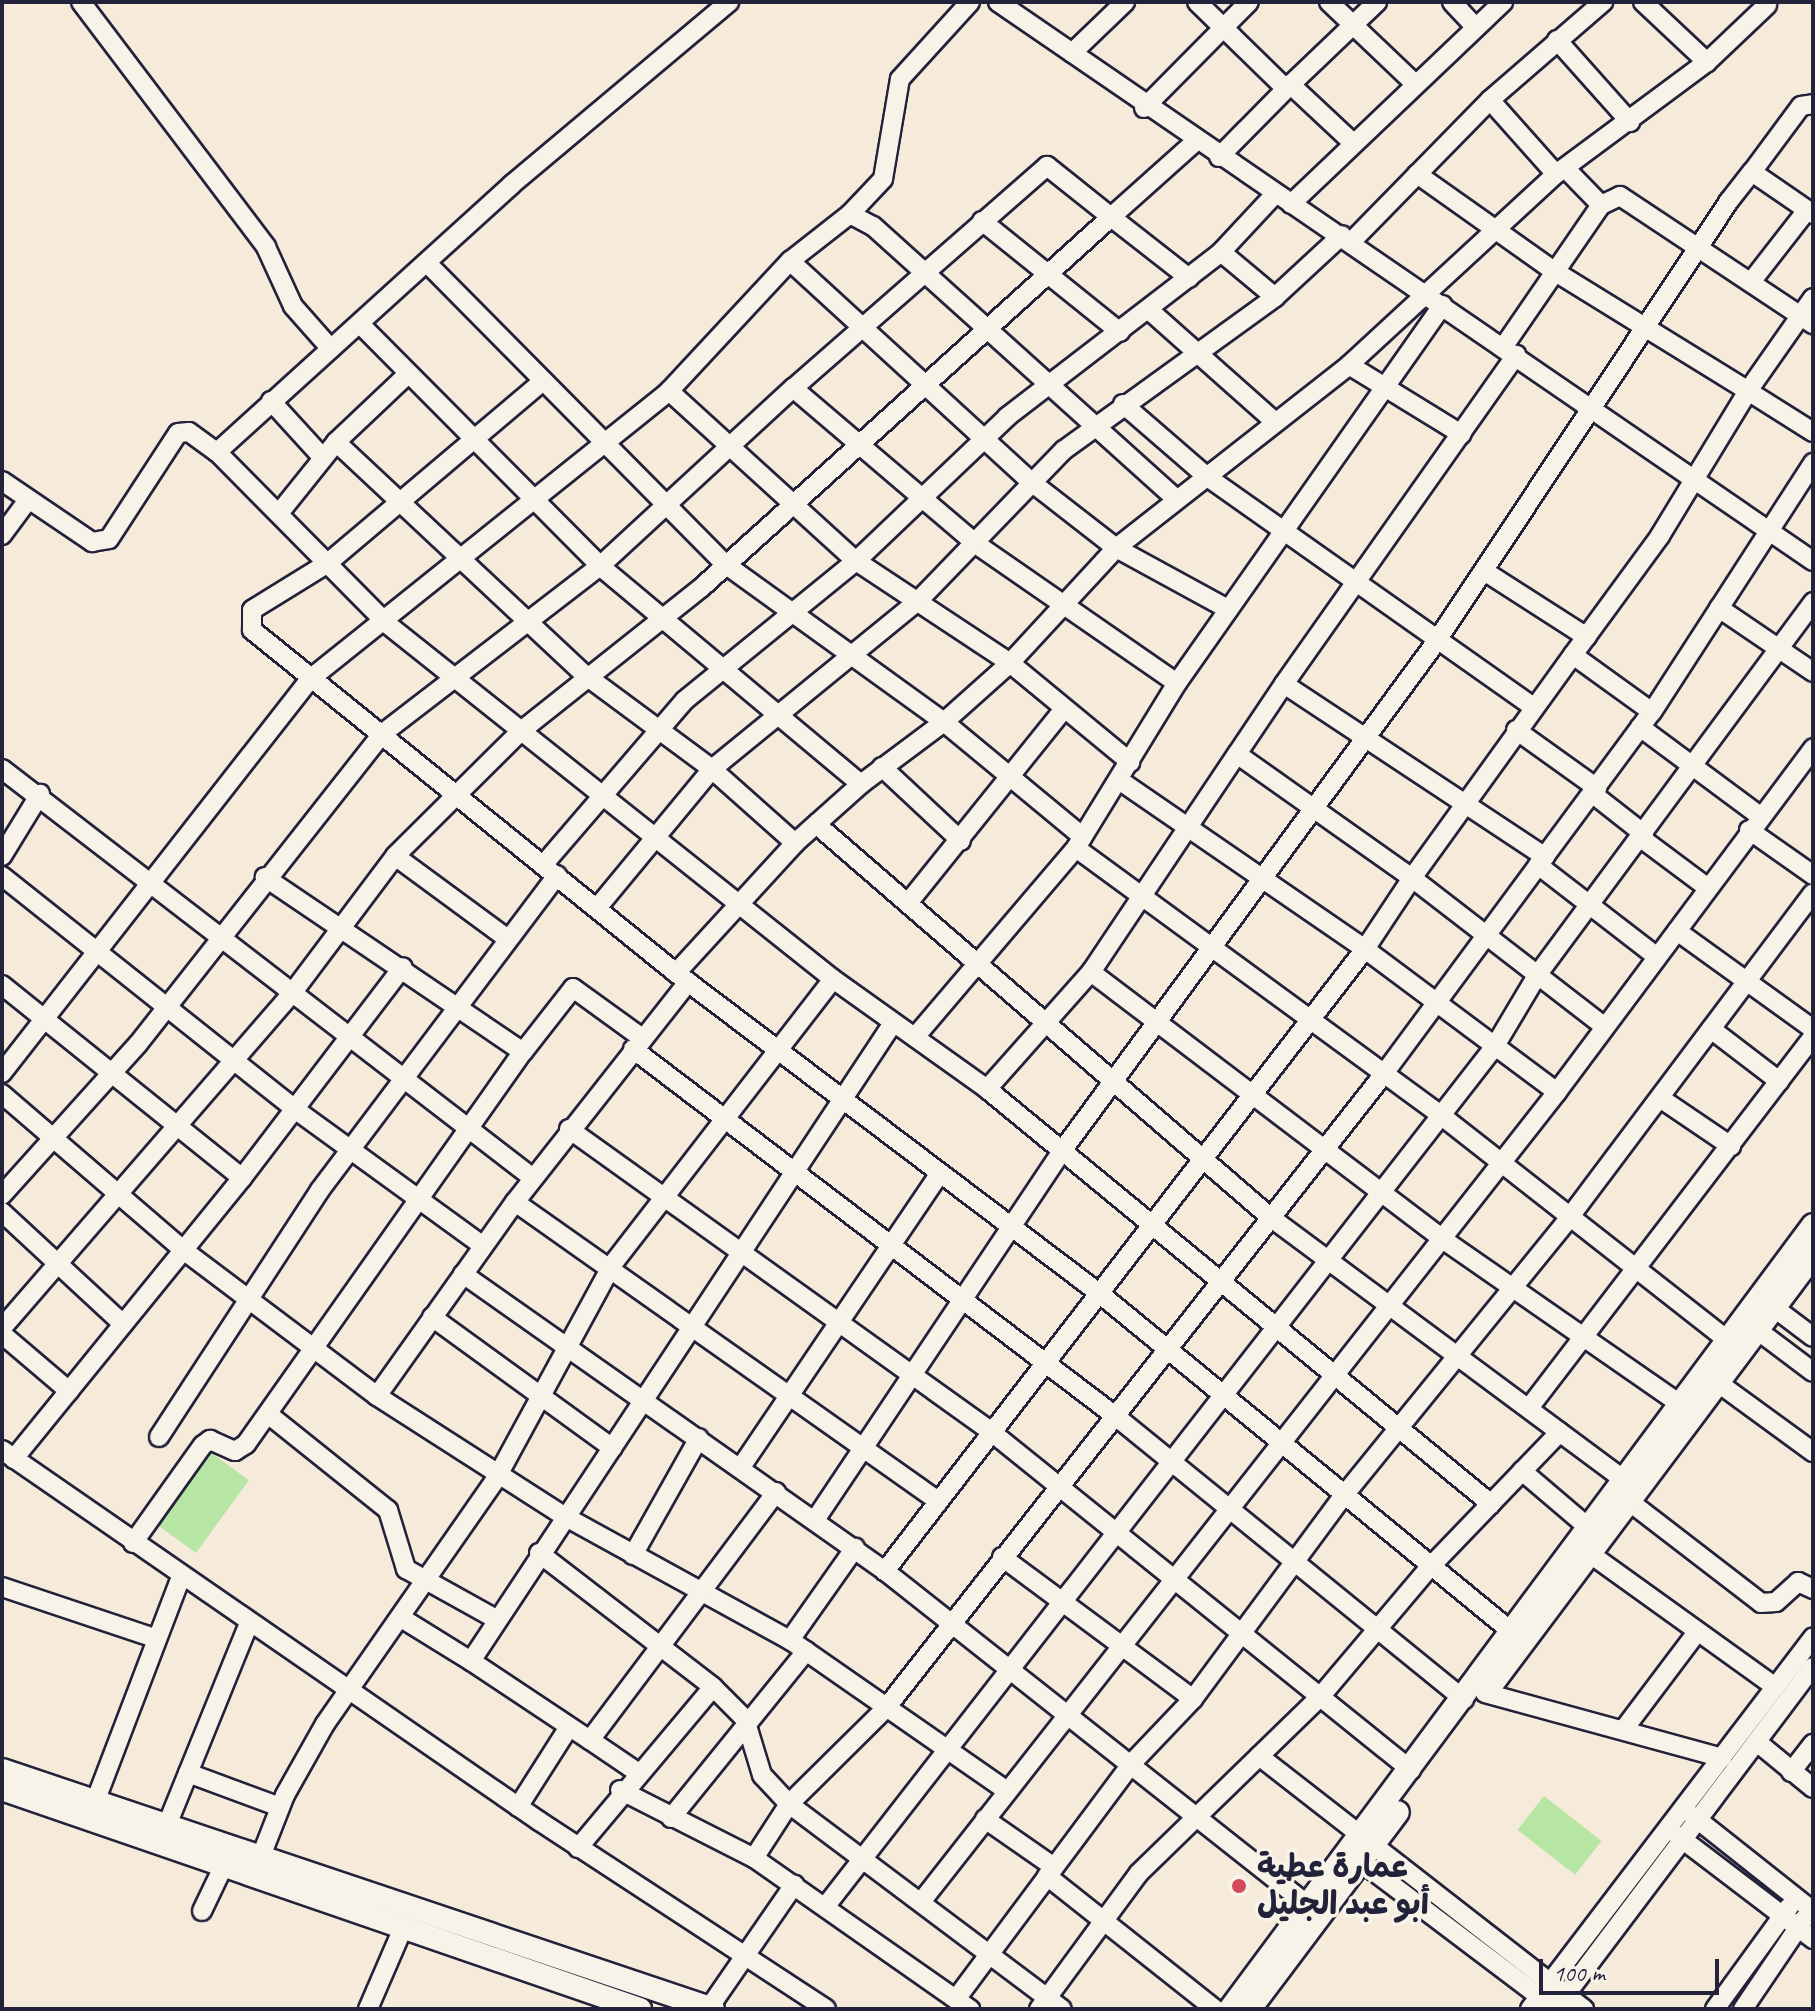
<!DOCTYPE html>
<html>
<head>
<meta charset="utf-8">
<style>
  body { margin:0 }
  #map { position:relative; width:1815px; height:2011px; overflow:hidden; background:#f6ebda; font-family:Caveat,"Playpen Sans Arabic",sans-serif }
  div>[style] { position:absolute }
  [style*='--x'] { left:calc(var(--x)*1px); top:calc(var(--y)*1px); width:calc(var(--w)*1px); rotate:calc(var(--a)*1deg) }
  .green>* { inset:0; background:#b7e5a3; transform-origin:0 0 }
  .roads { filter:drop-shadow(2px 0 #22223b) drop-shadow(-2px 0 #22223b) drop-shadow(0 2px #22223b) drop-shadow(0 -2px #22223b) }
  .minor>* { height:18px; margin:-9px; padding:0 9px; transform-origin:9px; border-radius:9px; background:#f7f3e8 }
  .major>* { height:22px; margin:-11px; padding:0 11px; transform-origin:11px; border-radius:11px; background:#f7f3e8 }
  .dots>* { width:22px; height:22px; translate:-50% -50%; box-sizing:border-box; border:4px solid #f7f3e8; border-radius:50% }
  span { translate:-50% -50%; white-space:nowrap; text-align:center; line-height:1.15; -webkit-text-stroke:7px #f7f3e8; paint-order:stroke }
  .poi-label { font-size:32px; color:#22223b; font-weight:700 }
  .left { translate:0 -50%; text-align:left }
  .frame { position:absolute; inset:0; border:4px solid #22223b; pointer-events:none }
  .scale { position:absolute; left:1539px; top:1959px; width:180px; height:36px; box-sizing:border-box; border:4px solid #22223b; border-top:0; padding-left:10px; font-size:24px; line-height:28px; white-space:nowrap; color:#22223b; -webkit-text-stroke:6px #f7f3e8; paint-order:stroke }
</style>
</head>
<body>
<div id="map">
  <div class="green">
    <i style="left:206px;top:1449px;width:53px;height:90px;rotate:36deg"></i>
    <i style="left:1544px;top:1796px;width:73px;height:43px;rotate:38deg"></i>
  </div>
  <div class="roads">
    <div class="minor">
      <i style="--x:81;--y:2;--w:307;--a:52.9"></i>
      <i style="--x:266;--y:247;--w:65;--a:65.4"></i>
      <i style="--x:293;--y:306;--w:57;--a:48.5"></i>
      <i style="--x:998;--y:2;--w:988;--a:34.45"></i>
      <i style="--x:1197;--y:2;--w:124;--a:44.3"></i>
      <i style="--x:1286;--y:89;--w:126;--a:-43.7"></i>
      <i style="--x:1329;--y:2;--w:119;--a:43.6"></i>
      <i style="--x:1452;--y:2;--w:34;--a:47"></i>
      <i style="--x:1643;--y:2;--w:88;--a:43.2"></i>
      <i style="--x:1557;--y:40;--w:110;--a:48.3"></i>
      <i style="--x:1072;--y:53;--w:74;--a:-43.9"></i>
      <i style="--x:1290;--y:84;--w:86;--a:43.1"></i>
      <i style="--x:1490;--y:100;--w:99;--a:48.3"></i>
      <i style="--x:1144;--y:108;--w:149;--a:-45.3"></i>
      <i style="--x:1196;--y:141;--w:114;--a:138.2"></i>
      <i style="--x:1111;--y:217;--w:82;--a:-141.4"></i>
      <i style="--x:1047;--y:166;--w:337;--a:138.8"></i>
      <i style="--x:793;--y:388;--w:240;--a:40.4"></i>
      <i style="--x:976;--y:544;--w:244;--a:34.7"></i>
      <i style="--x:1177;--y:683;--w:462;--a:-54.9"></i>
      <i style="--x:1219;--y:157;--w:95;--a:-45.4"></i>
      <i style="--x:1565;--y:168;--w:52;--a:45.8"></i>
      <i style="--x:1752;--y:172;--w:82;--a:-53.4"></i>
      <i style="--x:1801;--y:106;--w:12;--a:-9"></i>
      <i style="--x:1417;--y:174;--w:168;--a:35.3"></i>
      <i style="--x:1554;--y:271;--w:228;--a:31.7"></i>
      <i style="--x:1748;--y:391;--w:170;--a:121.3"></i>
      <i style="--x:1660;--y:536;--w:147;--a:126.2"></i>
      <i style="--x:1291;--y:204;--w:293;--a:-43.6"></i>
      <i style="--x:850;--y:214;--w:48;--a:-46.7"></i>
      <i style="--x:883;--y:179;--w:101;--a:-80.4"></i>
      <i style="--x:900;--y:79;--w:104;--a:-47.7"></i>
      <i style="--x:982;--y:221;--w:177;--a:38.8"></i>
      <i style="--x:1351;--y:242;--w:199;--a:-45.6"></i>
      <i style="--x:1490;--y:100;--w:150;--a:-40.9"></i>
      <i style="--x:1221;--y:252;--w:70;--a:39.8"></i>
      <i style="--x:790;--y:261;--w:326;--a:42.5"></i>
      <i style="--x:1030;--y:481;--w:109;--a:37.9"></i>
      <i style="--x:1116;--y:548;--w:128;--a:28.6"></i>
      <i style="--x:427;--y:263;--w:424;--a:45.3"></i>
      <i style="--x:725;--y:564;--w:270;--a:35.8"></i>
      <i style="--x:944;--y:722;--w:89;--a:-41.8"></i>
      <i style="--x:1010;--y:663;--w:156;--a:-47.3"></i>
      <i style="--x:1116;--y:548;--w:296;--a:-38.1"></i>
      <i style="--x:1349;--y:365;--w:282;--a:-42.7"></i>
      <i style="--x:1556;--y:174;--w:188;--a:-36.6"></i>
      <i style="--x:1707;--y:62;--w:83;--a:-43.5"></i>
      <i style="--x:1751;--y:282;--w:91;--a:-52.1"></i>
      <i style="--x:1813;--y:298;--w:113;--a:125"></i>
      <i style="--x:1748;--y:391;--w:77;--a:32.2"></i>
      <i style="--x:1149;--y:310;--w:169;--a:41.6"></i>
      <i style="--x:360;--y:324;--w:341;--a:45.2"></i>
      <i style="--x:600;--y:566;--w:340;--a:39.9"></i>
      <i style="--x:861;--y:784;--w:104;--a:-36.8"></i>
      <i style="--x:944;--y:722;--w:180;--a:39.6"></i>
      <i style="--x:1504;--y:346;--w:171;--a:-55.5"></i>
      <i style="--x:1601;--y:205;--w:21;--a:-25"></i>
      <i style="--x:1620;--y:196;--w:232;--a:33.6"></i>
      <i style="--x:1349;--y:365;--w:132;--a:31.6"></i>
      <i style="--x:543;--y:381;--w:282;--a:139.8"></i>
      <i style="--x:328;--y:563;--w:89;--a:148.3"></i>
      <i style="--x:252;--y:610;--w:20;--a:90"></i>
      <i style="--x:252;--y:630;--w:545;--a:38.97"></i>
      <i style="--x:676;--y:973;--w:530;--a:37.11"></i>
      <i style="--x:1099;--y:1293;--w:534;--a:39.38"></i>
      <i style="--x:669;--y:391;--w:253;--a:42.3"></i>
      <i style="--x:856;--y:561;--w:185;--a:33.5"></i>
      <i style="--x:1010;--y:663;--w:156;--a:39.5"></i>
      <i style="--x:271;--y:401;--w:77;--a:47.6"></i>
      <i style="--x:1123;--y:404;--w:110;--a:40.9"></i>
      <i style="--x:1206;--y:476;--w:400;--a:35.2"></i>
      <i style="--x:336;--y:442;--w:341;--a:43.1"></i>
      <i style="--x:585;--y:675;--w:158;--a:36.5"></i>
      <i style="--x:712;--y:769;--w:180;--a:129.6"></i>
      <i style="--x:217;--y:452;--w:242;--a:45.3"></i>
      <i style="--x:387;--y:624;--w:570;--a:38.52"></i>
      <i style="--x:833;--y:979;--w:189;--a:35.5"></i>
      <i style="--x:987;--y:1089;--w:653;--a:39.47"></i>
      <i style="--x:2;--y:481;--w:109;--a:34.1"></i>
      <i style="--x:92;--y:542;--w:17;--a:-10"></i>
      <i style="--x:109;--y:539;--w:126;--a:-56.9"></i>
      <i style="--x:178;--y:433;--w:11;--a:-5"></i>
      <i style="--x:189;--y:432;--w:34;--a:36"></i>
      <i style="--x:217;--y:452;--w:397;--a:-42.2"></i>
      <i style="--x:511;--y:185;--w:285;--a:-40"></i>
      <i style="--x:280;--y:512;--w:90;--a:-51.3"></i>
      <i style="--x:336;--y:442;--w:99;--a:-43.4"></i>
      <i style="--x:2;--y:535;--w:44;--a:-53.4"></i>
      <i style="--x:1484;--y:571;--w:122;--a:32.7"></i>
      <i style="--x:1719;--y:608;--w:114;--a:34.2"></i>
      <i style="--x:1177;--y:683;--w:193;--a:121.5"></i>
      <i style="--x:1076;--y:848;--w:455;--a:36.2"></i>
      <i style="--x:1443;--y:1117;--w:361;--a:38.1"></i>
      <i style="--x:1284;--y:684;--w:403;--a:-54.8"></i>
      <i style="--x:1640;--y:727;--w:149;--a:36.6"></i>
      <i style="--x:1516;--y:730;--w:100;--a:35.6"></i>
      <i style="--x:882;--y:767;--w:108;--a:43.1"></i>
      <i style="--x:2;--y:769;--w:670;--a:37.61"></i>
      <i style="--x:1119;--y:780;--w:298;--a:34.5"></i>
      <i style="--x:1365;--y:949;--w:85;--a:-56.5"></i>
      <i style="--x:1412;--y:878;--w:214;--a:-144.7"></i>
      <i style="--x:1237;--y:754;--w:84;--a:-56.1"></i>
      <i style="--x:1284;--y:684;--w:313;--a:33.5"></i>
      <i style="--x:1593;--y:794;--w:65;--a:38.1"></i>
      <i style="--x:816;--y:824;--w:600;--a:40.88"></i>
      <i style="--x:1270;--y:1217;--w:441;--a:36.6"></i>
      <i style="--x:1749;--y:830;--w:78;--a:35.1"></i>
      <i style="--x:1641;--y:838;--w:84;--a:36.7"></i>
      <i style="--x:795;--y:843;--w:111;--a:-138.3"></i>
      <i style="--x:712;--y:769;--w:264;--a:-39.2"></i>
      <i style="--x:917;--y:602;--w:211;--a:-46"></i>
      <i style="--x:1064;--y:450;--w:261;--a:-35.9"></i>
      <i style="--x:1275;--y:297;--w:91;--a:-42.8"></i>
      <i style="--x:2;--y:856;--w:73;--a:-58.5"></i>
      <i style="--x:395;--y:856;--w:177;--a:-44.8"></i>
      <i style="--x:521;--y:731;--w:231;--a:-38.5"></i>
      <i style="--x:702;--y:587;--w:552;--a:-42.13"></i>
      <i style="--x:1111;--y:217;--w:99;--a:38"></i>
      <i style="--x:544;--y:864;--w:216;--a:-49.3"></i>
      <i style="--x:685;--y:700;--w:220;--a:-39.1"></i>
      <i style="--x:856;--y:561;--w:209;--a:-43.6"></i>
      <i style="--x:1007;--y:417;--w:270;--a:-37.6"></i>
      <i style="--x:1221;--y:252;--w:79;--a:-47"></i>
      <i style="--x:1538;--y:865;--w:150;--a:37.7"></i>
      <i style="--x:2;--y:876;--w:376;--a:38.5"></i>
      <i style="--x:296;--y:1110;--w:231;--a:36"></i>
      <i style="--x:908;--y:903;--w:249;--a:-51.2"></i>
      <i style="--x:1677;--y:931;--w:168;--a:35.8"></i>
      <i style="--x:1091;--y:972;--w:440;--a:37.2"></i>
      <i style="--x:1441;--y:1238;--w:291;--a:34.8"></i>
      <i style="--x:676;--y:973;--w:176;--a:-47.5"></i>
      <i style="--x:795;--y:843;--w:89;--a:-41.8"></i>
      <i style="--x:2;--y:985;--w:308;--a:38.8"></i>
      <i style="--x:242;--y:1178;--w:362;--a:129.1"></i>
      <i style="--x:1605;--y:1027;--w:244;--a:-142.3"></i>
      <i style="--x:1412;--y:878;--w:275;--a:-54.2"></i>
      <i style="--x:1573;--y:655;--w:97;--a:35.8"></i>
      <i style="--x:1711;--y:1029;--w:86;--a:37.4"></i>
      <i style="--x:915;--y:1037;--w:248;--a:-49.6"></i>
      <i style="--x:633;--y:1049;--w:604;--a:37.27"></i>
      <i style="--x:1114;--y:1415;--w:451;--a:39.1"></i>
      <i style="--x:523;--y:1052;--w:81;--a:-52"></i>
      <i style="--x:573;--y:988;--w:85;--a:35.9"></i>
      <i style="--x:2;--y:1073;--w:500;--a:-51.98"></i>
      <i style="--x:310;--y:679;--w:460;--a:-38.7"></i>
      <i style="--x:669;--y:391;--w:178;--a:-47.1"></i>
      <i style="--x:790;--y:261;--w:76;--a:-38.1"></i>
      <i style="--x:850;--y:214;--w:26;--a:28"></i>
      <i style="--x:873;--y:226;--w:406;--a:42"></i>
      <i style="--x:987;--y:1089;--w:157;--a:-48.4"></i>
      <i style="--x:1091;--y:972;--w:262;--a:-56.2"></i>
      <i style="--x:1557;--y:1092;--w:77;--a:-143.4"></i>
      <i style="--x:1495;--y:1046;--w:84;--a:-59.2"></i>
      <i style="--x:1538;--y:974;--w:463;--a:-53.5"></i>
      <i style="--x:2;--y:1094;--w:238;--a:40.7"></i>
      <i style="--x:182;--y:1249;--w:244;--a:37"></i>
      <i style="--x:377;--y:1396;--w:222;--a:32.7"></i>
      <i style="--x:564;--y:1516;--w:258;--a:28.8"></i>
      <i style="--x:790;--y:1640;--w:264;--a:34.8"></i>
      <i style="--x:1660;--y:1098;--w:86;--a:34.1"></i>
      <i style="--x:569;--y:1129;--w:517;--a:35.63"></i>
      <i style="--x:989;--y:1430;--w:542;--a:38.86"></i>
      <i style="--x:242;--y:1178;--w:265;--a:-52.7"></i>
      <i style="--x:2;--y:1195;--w:203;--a:-48"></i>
      <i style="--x:138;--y:1044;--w:395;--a:-51.8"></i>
      <i style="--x:382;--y:734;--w:275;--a:-37.6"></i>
      <i style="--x:600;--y:566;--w:263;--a:-42.7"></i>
      <i style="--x:515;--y:1202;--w:518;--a:35.25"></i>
      <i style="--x:2;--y:1212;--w:165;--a:42.8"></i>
      <i style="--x:463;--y:1274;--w:516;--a:35.14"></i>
      <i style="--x:885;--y:1571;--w:540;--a:38.31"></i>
      <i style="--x:1764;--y:1300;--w:61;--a:37.1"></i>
      <i style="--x:432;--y:1317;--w:223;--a:36"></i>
      <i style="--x:612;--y:1448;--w:509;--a:-56.53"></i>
      <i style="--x:1748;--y:1323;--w:81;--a:37"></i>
      <i style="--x:2;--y:1328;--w:440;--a:-49.1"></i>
      <i style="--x:290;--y:996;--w:175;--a:-53.1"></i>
      <i style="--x:395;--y:856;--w:140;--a:36.3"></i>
      <i style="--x:2;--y:1334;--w:88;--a:40.4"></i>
      <i style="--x:1717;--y:1382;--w:119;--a:36.1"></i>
      <i style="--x:377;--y:1396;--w:238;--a:-54.6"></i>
      <i style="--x:515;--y:1202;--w:280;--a:-51.8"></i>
      <i style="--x:1529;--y:1408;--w:467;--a:-52.6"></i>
      <i style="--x:268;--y:1414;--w:154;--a:38.7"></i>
      <i style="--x:388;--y:1510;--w:62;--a:73"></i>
      <i style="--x:406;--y:1569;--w:103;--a:29.1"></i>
      <i style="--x:159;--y:1437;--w:295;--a:-56.9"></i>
      <i style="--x:320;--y:1190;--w:394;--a:-53"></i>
      <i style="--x:2;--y:1450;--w:653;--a:34.64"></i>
      <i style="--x:539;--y:1821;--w:343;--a:33.2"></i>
      <i style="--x:741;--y:1467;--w:355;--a:-55.9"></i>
      <i style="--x:1522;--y:1471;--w:88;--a:40.4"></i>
      <i style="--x:1630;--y:1502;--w:165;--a:37.6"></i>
      <i style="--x:1761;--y:1603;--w:15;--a:-4"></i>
      <i style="--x:1776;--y:1602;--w:30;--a:-42"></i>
      <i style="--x:1798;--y:1582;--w:17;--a:25"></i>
      <i style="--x:815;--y:1520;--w:444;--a:-56.2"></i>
      <i style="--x:1062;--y:1151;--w:632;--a:-53.69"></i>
      <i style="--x:1436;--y:642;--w:529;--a:-56.4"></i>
      <i style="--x:1729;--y:201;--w:37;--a:-52"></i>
      <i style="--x:1752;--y:172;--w:74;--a:34.5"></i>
      <i style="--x:133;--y:1543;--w:120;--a:-54.5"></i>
      <i style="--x:203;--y:1445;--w:9;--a:-36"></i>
      <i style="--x:210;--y:1440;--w:27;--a:24"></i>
      <i style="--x:235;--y:1451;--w:13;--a:-32"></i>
      <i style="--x:246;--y:1444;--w:480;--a:-54.8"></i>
      <i style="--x:523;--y:1052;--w:312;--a:-145.9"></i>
      <i style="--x:1582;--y:1548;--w:236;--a:35.7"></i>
      <i style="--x:539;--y:1553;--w:220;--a:37.6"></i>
      <i style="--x:713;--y:1687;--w:45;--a:45"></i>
      <i style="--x:745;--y:1719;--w:59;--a:73.1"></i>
      <i style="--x:762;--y:1775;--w:40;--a:47"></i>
      <i style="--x:789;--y:1804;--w:341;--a:36.9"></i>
      <i style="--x:633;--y:1555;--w:134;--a:-60.6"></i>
      <i style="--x:1002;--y:1557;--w:238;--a:36.6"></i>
      <i style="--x:2;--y:1587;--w:160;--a:18.5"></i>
      <i style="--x:403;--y:1619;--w:80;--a:31.7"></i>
      <i style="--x:471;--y:1661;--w:255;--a:-56.5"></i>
      <i style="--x:790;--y:1640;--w:113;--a:-54.8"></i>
      <i style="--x:471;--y:1661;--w:143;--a:33.6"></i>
      <i style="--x:590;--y:1740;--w:310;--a:-53.1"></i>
      <i style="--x:1485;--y:1693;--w:246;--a:15.3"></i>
      <i style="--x:1624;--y:1729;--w:121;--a:-53"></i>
      <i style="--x:590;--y:1740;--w:57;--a:34.2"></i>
      <i style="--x:1757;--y:1742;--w:72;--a:39.4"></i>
      <i style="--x:1259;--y:1756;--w:412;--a:37.9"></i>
      <i style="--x:1791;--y:1772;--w:36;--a:-52"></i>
      <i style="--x:188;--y:1773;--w:98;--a:20.3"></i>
      <i style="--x:620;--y:1790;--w:150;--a:26.9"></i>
      <i style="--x:754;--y:1858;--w:264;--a:35"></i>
      <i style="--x:95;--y:1802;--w:241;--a:-69.1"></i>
      <i style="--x:518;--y:1807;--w:95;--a:-57.5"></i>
      <i style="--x:1693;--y:1816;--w:153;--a:38.4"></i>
      <i style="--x:671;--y:1818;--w:215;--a:-51"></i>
      <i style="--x:985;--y:1819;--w:84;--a:34.8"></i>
      <i style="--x:167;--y:1825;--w:218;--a:-67.9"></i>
      <i style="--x:1678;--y:1836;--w:170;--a:37.3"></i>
      <i style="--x:578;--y:1848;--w:210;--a:-50"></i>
      <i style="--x:1351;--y:1854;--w:246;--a:37.1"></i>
      <i style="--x:754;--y:1858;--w:64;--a:-57.1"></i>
      <i style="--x:789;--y:1804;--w:136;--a:-44.7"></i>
      <i style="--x:886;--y:1708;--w:805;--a:-51.86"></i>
      <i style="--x:1383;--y:1075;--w:452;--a:-53.5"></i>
      <i style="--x:1652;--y:712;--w:297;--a:-57.1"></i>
      <i style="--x:256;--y:1869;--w:79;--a:-68.6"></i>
      <i style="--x:285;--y:1795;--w:81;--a:-60.6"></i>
      <i style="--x:325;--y:1724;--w:301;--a:-55.1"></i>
      <i style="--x:497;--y:1477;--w:241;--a:-61.5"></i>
      <i style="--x:612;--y:1265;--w:361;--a:-52.3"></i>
      <i style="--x:1047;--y:1876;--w:214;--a:38.4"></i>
      <i style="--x:921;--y:1902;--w:1030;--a:-51.86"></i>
      <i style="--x:1557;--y:1092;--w:429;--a:-53.3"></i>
      <i style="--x:825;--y:1907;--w:1091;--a:-52.11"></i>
      <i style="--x:1495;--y:1046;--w:162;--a:-143.3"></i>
      <i style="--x:1365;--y:949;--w:786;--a:127.66"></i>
      <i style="--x:202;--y:1911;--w:51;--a:-64.4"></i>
      <i style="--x:956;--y:1999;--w:294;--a:-53.3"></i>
      <i style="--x:1132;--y:1763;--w:88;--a:-46.4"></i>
      <i style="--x:1193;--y:1699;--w:249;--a:-53.5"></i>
      <i style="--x:1341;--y:1499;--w:362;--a:-50.9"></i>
      <i style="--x:1569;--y:1218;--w:406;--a:-53.1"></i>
      <i style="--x:709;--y:2008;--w:150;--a:-55.4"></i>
      <i style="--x:368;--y:2009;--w:88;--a:-66.6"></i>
      <i style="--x:1039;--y:2009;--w:169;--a:-53.7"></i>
      <i style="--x:1139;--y:1873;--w:252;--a:-44.2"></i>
      <i style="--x:1320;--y:1697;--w:170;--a:-49.8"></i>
      <i style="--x:1430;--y:1567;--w:187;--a:-46.1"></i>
      <i style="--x:1530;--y:2009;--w:467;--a:-52.7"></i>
      <i style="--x:1555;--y:2009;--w:428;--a:-53"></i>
      <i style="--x:1715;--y:2009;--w:126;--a:-54"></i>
      <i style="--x:1743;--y:2009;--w:109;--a:-55.9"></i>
    </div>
    <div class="major">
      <i style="--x:1490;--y:1687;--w:539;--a:-53.15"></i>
      <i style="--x:2;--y:1770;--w:750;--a:18.58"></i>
      <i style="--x:2;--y:1789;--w:675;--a:19.03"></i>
      <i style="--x:1230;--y:2009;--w:977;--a:-53.36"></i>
      <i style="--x:1250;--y:2009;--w:246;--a:-53.1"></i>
    </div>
  </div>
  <div class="dots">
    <i style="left:1239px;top:1886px;background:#d1495b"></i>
  </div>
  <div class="poi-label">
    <span class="left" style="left:1257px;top:1886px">عمارة عطية<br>أبو عبد الجليل</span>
  </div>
  <div class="frame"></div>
  <div class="scale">100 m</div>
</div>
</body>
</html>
